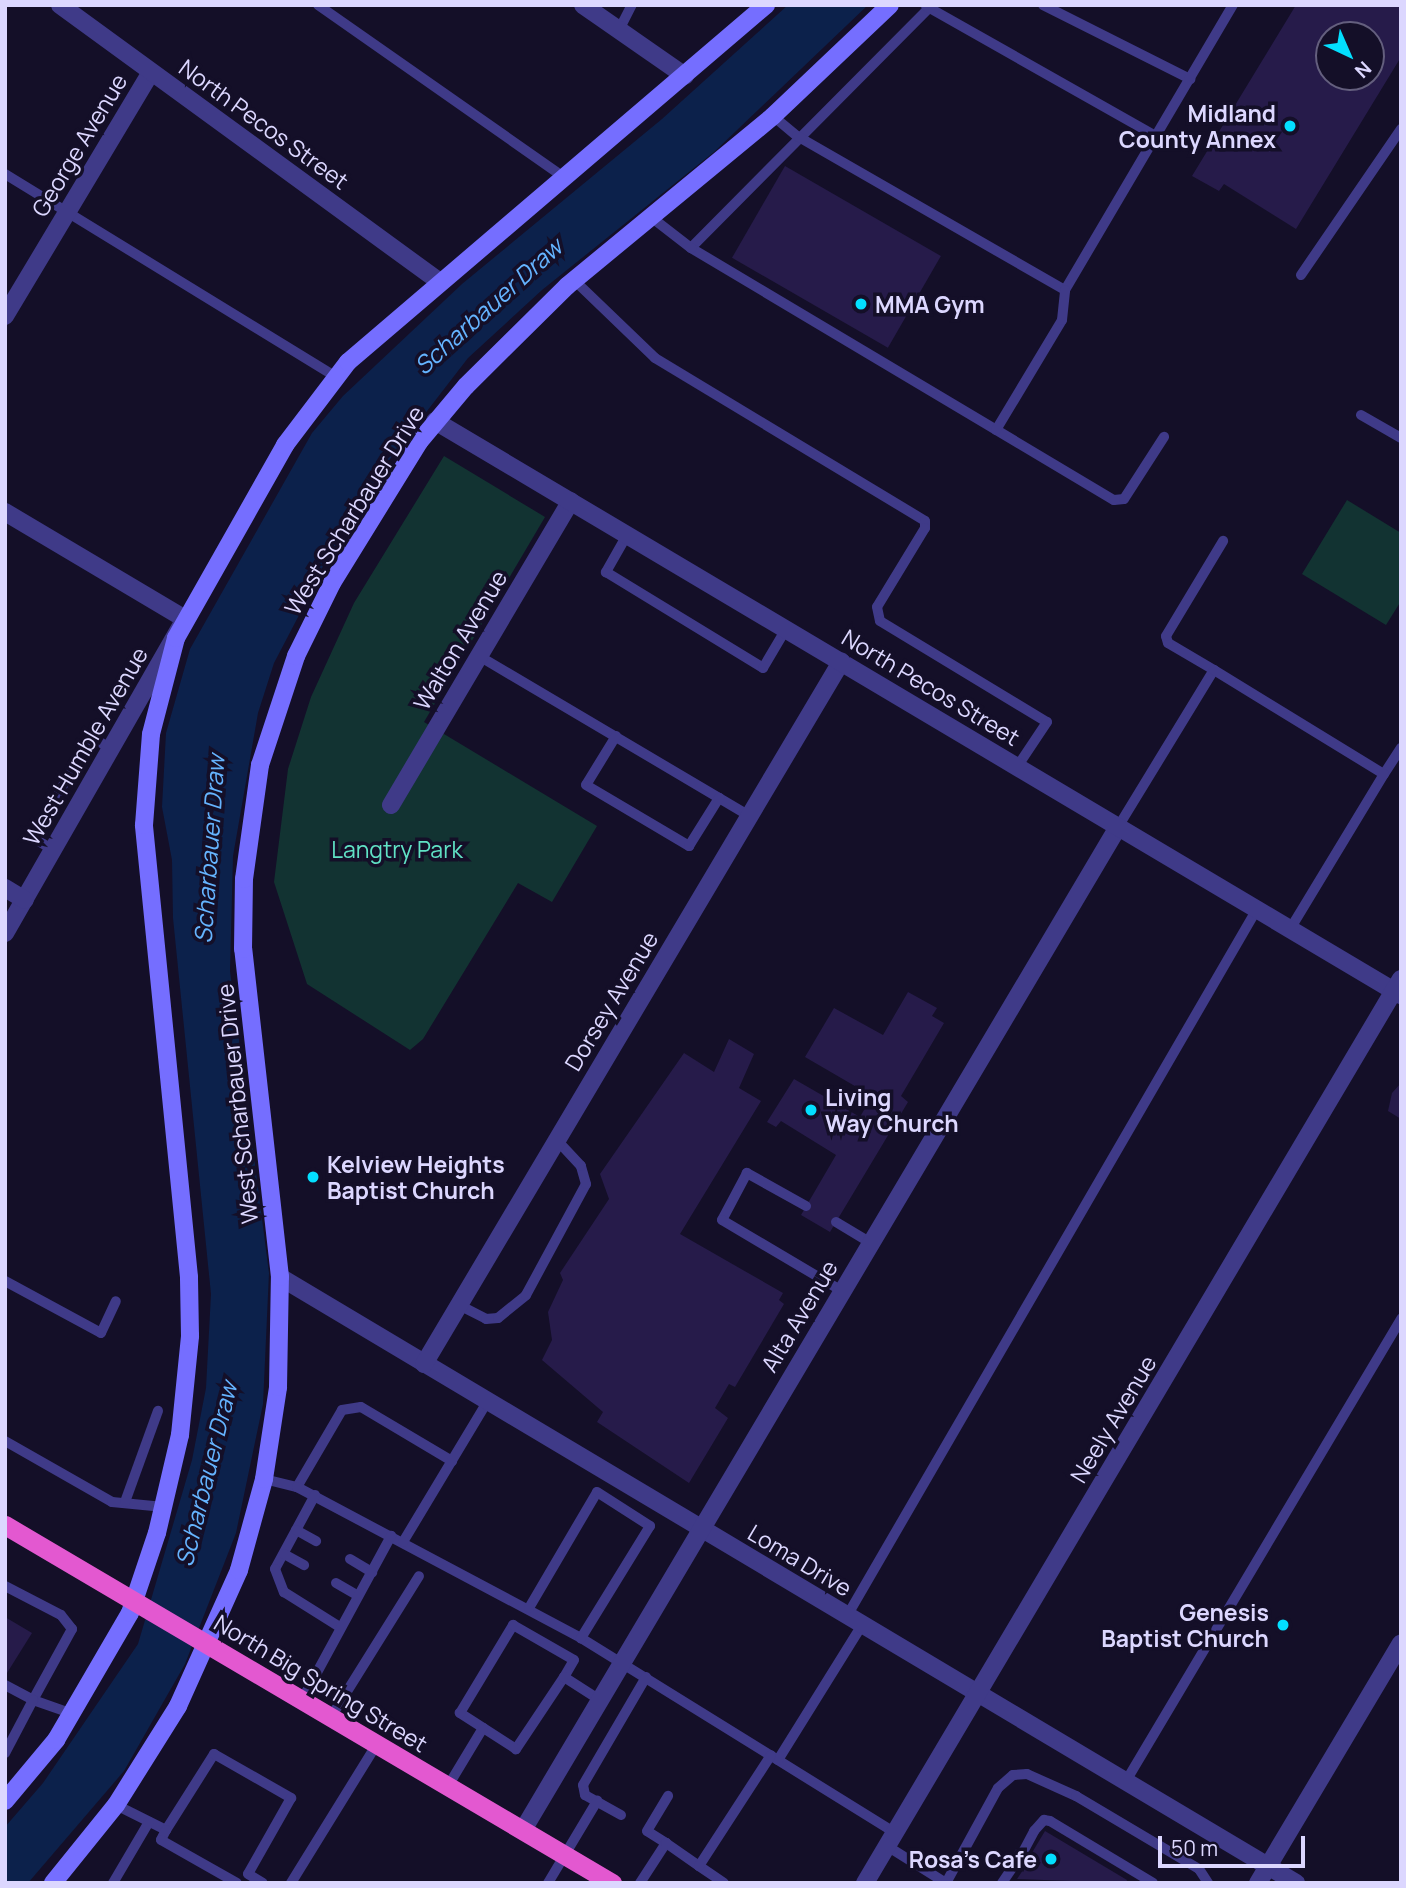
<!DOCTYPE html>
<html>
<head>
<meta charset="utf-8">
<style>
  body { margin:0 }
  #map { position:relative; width:1406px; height:1888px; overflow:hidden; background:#140f28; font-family:Manrope,sans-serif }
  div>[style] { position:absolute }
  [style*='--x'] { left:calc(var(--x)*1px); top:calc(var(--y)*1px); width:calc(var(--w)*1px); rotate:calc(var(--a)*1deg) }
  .green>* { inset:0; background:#123332 }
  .water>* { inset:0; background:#0c214b }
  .building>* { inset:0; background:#261b4a; transform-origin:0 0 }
  .service>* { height:10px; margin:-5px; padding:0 5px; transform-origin:5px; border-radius:5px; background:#3f3a88 }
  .minor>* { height:18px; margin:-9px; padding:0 9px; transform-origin:9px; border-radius:9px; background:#3f3a88 }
  .tertiary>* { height:18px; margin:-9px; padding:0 9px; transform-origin:9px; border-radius:9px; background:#3f3a88 }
  .secondary>* { height:18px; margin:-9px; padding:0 9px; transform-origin:9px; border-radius:9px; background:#756eff }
  .trunk>* { height:19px; margin:-9.5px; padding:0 9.5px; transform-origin:9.5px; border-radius:9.5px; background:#e358d0 }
  .dots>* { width:19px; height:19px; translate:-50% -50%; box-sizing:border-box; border:4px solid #140f28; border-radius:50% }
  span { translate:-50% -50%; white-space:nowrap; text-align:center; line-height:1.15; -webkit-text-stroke:7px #140f28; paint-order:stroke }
  .poi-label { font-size:23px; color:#dcd7ff; font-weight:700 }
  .right { translate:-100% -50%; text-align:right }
  .left { translate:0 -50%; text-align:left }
  .street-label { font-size:23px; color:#dcd7ff }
  .park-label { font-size:23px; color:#60e2c5 }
  .water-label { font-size:24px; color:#65b4ff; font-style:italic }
  .frame { position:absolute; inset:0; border:7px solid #dcd7ff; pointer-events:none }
  .north { position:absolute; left:1315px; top:21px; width:70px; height:70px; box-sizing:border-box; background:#140f28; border:2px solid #645f7e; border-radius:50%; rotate:136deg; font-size:19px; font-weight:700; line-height:28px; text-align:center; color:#dcd7ff }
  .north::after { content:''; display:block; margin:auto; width:24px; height:32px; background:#03dfff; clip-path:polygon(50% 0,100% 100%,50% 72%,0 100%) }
  .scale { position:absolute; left:1158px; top:1836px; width:147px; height:32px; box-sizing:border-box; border:4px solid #dcd7ff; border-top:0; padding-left:9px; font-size:21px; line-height:24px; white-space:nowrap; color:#dcd7ff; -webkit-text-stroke:5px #140f28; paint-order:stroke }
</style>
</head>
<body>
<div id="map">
  <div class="green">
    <i style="clip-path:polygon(444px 456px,545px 517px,424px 722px,597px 826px,552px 902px,518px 883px,423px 1039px,410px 1050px,307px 984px,274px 882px,288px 769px,311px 697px,354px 603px)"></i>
    <i style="clip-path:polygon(1347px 500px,1401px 533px,1401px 601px,1386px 625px,1302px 574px)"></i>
  </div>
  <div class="water">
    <i style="clip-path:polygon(788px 5px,868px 5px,714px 152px,542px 290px,468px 358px,390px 459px,342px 533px,274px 663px,258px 713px,233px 856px,230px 971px,269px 1273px,263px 1404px,236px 1533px,185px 1664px,124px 1771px,28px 1883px,5px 1883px,5px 1827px,43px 1783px,138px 1644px,192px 1460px,206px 1388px,211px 1294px,173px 918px,172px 860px,162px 807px,166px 733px,190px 649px,312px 433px,343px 396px,462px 284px,662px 119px)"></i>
  </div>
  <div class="building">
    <i style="clip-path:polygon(evenodd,1296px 5px,1401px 5px,1401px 57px,1296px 229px,1224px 184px,1219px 191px,1192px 176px,1296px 5px,1329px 35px,1371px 35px,1371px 77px,1329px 77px,1329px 35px)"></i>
    <i style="left:785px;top:166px;width:180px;height:106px;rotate:30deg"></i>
    <i style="clip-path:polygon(908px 992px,937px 1008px,932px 1016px,944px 1023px,901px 1096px,908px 1102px,830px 1232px,801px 1215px,836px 1155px,781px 1121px,776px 1127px,767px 1122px,794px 1079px,860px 1117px,872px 1096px,805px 1057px,834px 1008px,883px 1035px)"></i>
    <i style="clip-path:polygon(729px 1039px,754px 1054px,739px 1088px,761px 1101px,680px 1234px,783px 1293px,779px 1300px,784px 1304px,735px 1387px,729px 1384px,715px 1408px,728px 1418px,689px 1483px,597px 1422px,603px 1412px,542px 1360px,552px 1340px,548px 1312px,563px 1280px,560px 1273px,609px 1199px,600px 1174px,684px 1053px,714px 1072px)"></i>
    <i style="clip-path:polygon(1401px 1083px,1401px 1119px,1388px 1111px,1392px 1093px)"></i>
    <i style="clip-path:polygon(5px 1617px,32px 1633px,7px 1673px,5px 1672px)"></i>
    <i style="clip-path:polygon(1045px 1831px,1127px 1880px,1126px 1883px,1017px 1879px,1023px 1870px,1008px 1862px,1016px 1849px,1030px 1856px)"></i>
  </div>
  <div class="service">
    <i style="--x:318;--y:5;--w:300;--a:35"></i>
    <i style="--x:932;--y:5;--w:342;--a:134.8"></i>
    <i style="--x:691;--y:248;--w:492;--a:30.8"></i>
    <i style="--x:1114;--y:500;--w:10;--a:-6"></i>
    <i style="--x:1124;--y:499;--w:74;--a:-57.2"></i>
    <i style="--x:1043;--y:5;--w:165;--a:26.7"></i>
    <i style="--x:926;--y:6;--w:264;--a:29.5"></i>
    <i style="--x:619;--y:30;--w:28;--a:-63"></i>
    <i style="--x:773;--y:116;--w:31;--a:40"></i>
    <i style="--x:797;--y:136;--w:309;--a:29.9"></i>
    <i style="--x:1065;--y:290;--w:331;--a:-59.5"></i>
    <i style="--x:5;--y:174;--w:388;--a:31.5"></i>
    <i style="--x:651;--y:217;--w:51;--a:37.8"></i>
    <i style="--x:1301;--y:275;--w:177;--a:-55.6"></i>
    <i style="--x:574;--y:280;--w:112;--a:43.9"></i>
    <i style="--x:655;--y:358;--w:315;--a:31.1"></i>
    <i style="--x:925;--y:521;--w:7;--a:90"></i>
    <i style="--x:925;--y:528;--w:92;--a:121.3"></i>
    <i style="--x:877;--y:607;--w:14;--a:78"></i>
    <i style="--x:880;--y:621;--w:195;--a:31.2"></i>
    <i style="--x:1047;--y:722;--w:54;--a:123.7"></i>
    <i style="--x:1361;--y:415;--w:46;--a:29.9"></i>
    <i style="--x:996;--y:430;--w:128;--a:-59"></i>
    <i style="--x:1062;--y:320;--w:30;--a:-84"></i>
    <i style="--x:627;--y:535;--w:43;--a:119.6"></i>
    <i style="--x:606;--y:572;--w:184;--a:31.4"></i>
    <i style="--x:763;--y:668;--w:45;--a:-59.5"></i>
    <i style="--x:479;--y:656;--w:315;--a:30.6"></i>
    <i style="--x:1214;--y:670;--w:53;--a:-149.6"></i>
    <i style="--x:1168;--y:643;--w:7;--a:-106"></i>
    <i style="--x:1166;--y:636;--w:111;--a:-59"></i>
    <i style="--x:616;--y:736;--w:57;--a:121.5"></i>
    <i style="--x:586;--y:785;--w:120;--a:30.6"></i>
    <i style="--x:689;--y:846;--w:57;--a:-58"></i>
    <i style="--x:1384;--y:774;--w:31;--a:-57"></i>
    <i style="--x:1118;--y:827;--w:184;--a:-58.6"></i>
    <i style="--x:1214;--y:670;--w:199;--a:31.5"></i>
    <i style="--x:1384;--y:774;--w:181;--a:121.2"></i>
    <i style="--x:53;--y:850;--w:25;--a:-148"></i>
    <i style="--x:32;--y:837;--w:117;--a:-59"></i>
    <i style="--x:92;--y:737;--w:22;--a:32"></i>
    <i style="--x:806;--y:1206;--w:68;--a:-150.8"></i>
    <i style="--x:747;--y:1173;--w:53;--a:118"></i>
    <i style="--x:722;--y:1220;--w:139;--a:30.6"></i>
    <i style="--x:836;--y:1222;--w:41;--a:31"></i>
    <i style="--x:5;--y:1281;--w:109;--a:28.4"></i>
    <i style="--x:101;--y:1333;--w:35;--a:-65"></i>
    <i style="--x:459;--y:1305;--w:30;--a:27"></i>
    <i style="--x:486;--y:1319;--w:12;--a:-5"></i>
    <i style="--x:498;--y:1318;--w:36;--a:-39"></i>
    <i style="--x:526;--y:1295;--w:126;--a:-61.6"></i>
    <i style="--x:586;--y:1184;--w:19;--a:-106"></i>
    <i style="--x:581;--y:1166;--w:35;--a:-133"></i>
    <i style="--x:5;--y:1441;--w:123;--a:29.7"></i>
    <i style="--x:112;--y:1502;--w:52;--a:5.5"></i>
    <i style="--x:264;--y:1479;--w:34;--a:14"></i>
    <i style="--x:297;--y:1487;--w:89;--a:-59.7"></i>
    <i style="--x:342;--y:1410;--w:19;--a:-9"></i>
    <i style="--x:361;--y:1407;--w:106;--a:30.7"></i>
    <i style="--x:297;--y:1487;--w:322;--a:28"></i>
    <i style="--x:581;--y:1638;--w:370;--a:31.8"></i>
    <i style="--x:315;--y:1495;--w:84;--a:118.4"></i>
    <i style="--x:275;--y:1569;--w:25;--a:69"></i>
    <i style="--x:284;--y:1592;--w:64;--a:32.2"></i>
    <i style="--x:125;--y:1502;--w:97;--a:-70.1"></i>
    <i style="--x:296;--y:1530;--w:23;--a:29"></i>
    <i style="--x:403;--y:1542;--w:163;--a:-59"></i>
    <i style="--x:284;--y:1554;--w:23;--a:29"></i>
    <i style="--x:350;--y:1559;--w:26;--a:31"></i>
    <i style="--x:336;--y:1583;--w:24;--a:30"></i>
    <i style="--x:5;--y:1586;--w:63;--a:27.4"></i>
    <i style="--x:61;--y:1615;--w:18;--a:52"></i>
    <i style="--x:72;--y:1629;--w:81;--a:118.8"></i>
    <i style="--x:33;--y:1700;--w:42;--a:19.3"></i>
    <i style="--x:529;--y:1608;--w:134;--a:-59.6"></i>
    <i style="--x:597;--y:1492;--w:63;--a:32.7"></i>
    <i style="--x:650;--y:1526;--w:132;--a:121.6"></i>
    <i style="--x:847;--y:1616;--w:817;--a:-59.89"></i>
    <i style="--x:564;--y:1677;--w:87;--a:123.7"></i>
    <i style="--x:516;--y:1749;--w:67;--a:-147.3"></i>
    <i style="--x:460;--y:1713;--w:103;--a:-58.9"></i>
    <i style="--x:513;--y:1625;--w:70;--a:29.8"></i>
    <i style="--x:574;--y:1660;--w:20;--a:120"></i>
    <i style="--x:564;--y:1677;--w:43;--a:32.6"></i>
    <i style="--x:5;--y:1685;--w:32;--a:28"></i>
    <i style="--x:33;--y:1700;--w:60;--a:117.8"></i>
    <i style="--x:302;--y:1700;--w:187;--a:-61.5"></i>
    <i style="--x:331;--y:1717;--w:166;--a:-58"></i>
    <i style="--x:778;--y:1760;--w:159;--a:-58.1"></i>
    <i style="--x:1126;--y:1781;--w:538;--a:-59.24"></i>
    <i style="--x:448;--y:1786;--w:68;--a:-58.9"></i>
    <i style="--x:116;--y:1805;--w:56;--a:26.6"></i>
    <i style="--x:166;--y:1830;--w:90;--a:-57.7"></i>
    <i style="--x:214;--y:1754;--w:89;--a:29.7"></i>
    <i style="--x:291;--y:1798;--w:87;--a:119.5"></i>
    <i style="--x:248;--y:1874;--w:17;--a:31"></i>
    <i style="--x:621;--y:1815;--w:41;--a:-150.9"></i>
    <i style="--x:585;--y:1795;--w:10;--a:-101"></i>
    <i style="--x:583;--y:1785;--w:125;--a:-59.7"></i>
    <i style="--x:166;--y:1830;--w:11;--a:117"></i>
    <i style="--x:161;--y:1840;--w:87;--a:29.5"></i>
    <i style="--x:666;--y:1843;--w:22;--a:-148"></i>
    <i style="--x:647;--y:1831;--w:41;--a:-59"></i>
    <i style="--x:887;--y:1846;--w:70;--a:32.1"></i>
    <i style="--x:1023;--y:1852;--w:24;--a:-62"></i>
    <i style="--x:1034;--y:1831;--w:15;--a:-48"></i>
    <i style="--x:1044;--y:1820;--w:6;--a:9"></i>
    <i style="--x:1050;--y:1821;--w:120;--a:31"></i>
    <i style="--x:699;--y:1866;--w:30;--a:34"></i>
    <i style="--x:113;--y:1883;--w:71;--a:-59.5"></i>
    <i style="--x:291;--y:1883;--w:163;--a:-58.3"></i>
    <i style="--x:548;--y:1883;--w:96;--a:-59.1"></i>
    <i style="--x:640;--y:1883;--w:48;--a:-57"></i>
    <i style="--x:666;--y:1843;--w:40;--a:34.9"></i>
    <i style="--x:699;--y:1866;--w:132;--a:-57"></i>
    <i style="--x:946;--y:1883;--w:108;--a:-61.3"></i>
    <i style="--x:998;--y:1788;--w:20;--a:-41"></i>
    <i style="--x:1013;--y:1775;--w:14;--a:-4"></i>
    <i style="--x:1027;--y:1774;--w:54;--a:24.2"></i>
    <i style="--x:1076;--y:1796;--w:143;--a:30.7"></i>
    <i style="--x:1199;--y:1869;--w:17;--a:57"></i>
    <i style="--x:1002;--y:1883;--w:22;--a:-56"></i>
  </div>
  <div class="minor">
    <i style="--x:583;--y:5;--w:124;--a:34.8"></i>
    <i style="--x:5;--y:316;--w:284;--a:-59.1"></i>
    <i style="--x:5;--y:512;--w:209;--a:30.7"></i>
    <i style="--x:185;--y:619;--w:362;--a:119.8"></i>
    <i style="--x:391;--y:805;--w:353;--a:-59.4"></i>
    <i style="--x:5;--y:888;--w:23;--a:31"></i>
    <i style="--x:280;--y:1277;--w:1183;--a:30.81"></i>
    <i style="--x:424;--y:1364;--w:817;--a:-59.29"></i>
    <i style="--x:523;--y:1830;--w:1166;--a:-59.32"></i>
    <i style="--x:1258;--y:1883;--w:279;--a:-59.2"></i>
  </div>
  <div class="tertiary">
    <i style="--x:60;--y:5;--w:469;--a:36.1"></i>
    <i style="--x:435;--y:421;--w:1124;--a:30.72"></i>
    <i style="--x:865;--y:1883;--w:1051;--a:-59.34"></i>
  </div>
  <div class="secondary">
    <i style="--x:5;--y:1801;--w:80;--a:-50.1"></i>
    <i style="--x:56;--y:1740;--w:147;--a:-59.8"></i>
    <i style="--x:130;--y:1613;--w:84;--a:-71.4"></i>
    <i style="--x:157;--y:1533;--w:101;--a:-76.8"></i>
    <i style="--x:180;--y:1435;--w:100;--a:-84.2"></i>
    <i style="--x:190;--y:1336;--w:59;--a:-91"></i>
    <i style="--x:189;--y:1277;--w:454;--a:-95.7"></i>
    <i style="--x:144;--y:825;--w:91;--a:-85.6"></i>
    <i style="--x:151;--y:734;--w:99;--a:-75.4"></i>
    <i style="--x:176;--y:638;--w:222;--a:-60.5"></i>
    <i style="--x:285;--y:445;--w:104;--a:-52.8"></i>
    <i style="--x:348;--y:362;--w:550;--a:-40.5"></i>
    <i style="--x:53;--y:1883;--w:100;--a:-51.1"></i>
    <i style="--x:116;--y:1805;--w:117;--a:-57.9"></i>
    <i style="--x:178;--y:1706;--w:149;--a:-65.8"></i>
    <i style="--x:239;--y:1570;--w:94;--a:-74.6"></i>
    <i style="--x:264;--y:1479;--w:93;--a:-81.3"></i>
    <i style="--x:278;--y:1387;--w:110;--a:-89"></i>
    <i style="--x:280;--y:1277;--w:330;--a:-96.4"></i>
    <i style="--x:243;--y:949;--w:70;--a:-89.2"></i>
    <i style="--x:244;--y:879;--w:115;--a:-82"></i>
    <i style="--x:260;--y:765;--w:115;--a:-71.7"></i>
    <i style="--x:296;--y:656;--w:81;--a:-63.7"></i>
    <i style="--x:332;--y:583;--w:166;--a:-58.3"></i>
    <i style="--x:419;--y:442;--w:73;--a:-50"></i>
    <i style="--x:466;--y:386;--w:142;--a:-44.7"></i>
    <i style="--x:567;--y:286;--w:267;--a:-39.5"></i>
    <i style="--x:773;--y:116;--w:161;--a:-43.5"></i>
  </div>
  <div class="trunk">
    <i style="--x:5;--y:1525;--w:705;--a:30.53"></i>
  </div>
  <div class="dots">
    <i style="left:1290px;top:126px;background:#03dfff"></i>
    <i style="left:861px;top:304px;background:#03dfff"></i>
    <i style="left:811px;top:1110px;background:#03dfff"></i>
    <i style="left:313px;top:1177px;background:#03dfff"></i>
    <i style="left:1283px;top:1625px;background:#03dfff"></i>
    <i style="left:1051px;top:1859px;background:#03dfff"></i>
  </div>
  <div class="poi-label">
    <span class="right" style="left:1276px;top:126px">Midland<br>County Annex</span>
    <span class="left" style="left:875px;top:304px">MMA Gym</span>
    <span class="left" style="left:825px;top:1110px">Living<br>Way Church</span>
    <span class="left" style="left:327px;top:1177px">Kelview Heights<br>Baptist Church</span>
    <span class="right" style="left:1269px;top:1625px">Genesis<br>Baptist Church</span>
    <span class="right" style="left:1037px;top:1859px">Rosa's Cafe</span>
  </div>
  <div class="street-label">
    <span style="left:264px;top:124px;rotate:36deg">North Pecos Street</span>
    <span style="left:79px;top:145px;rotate:-59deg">George Avenue</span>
    <span style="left:354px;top:510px;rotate:-58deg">West Scharbauer Drive</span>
    <span style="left:460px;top:640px;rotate:-59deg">Walton Avenue</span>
    <span style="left:931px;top:687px;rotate:31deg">North Pecos Street</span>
    <span style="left:85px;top:746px;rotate:-60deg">West Humble Avenue</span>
    <span style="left:611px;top:1001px;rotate:-59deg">Dorsey Avenue</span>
    <span style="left:237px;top:1104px;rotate:-96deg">West Scharbauer Drive</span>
    <span style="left:799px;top:1316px;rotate:-59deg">Alta Avenue</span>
    <span style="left:1113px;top:1419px;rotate:-59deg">Neely Avenue</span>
    <span style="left:800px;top:1560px;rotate:31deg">Loma Drive</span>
    <span style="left:321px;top:1683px;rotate:31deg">North Big Spring Street</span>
  </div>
  <div class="park-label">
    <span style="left:397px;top:849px">Langtry Park</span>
  </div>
  <div class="water-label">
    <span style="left:488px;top:306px;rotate:-42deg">Scharbauer Draw</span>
    <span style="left:209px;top:849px;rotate:-86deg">Scharbauer Draw</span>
    <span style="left:206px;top:1474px;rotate:-76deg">Scharbauer Draw</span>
  </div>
  <div class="frame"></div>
  <div class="north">N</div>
  <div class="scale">50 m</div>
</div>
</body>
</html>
